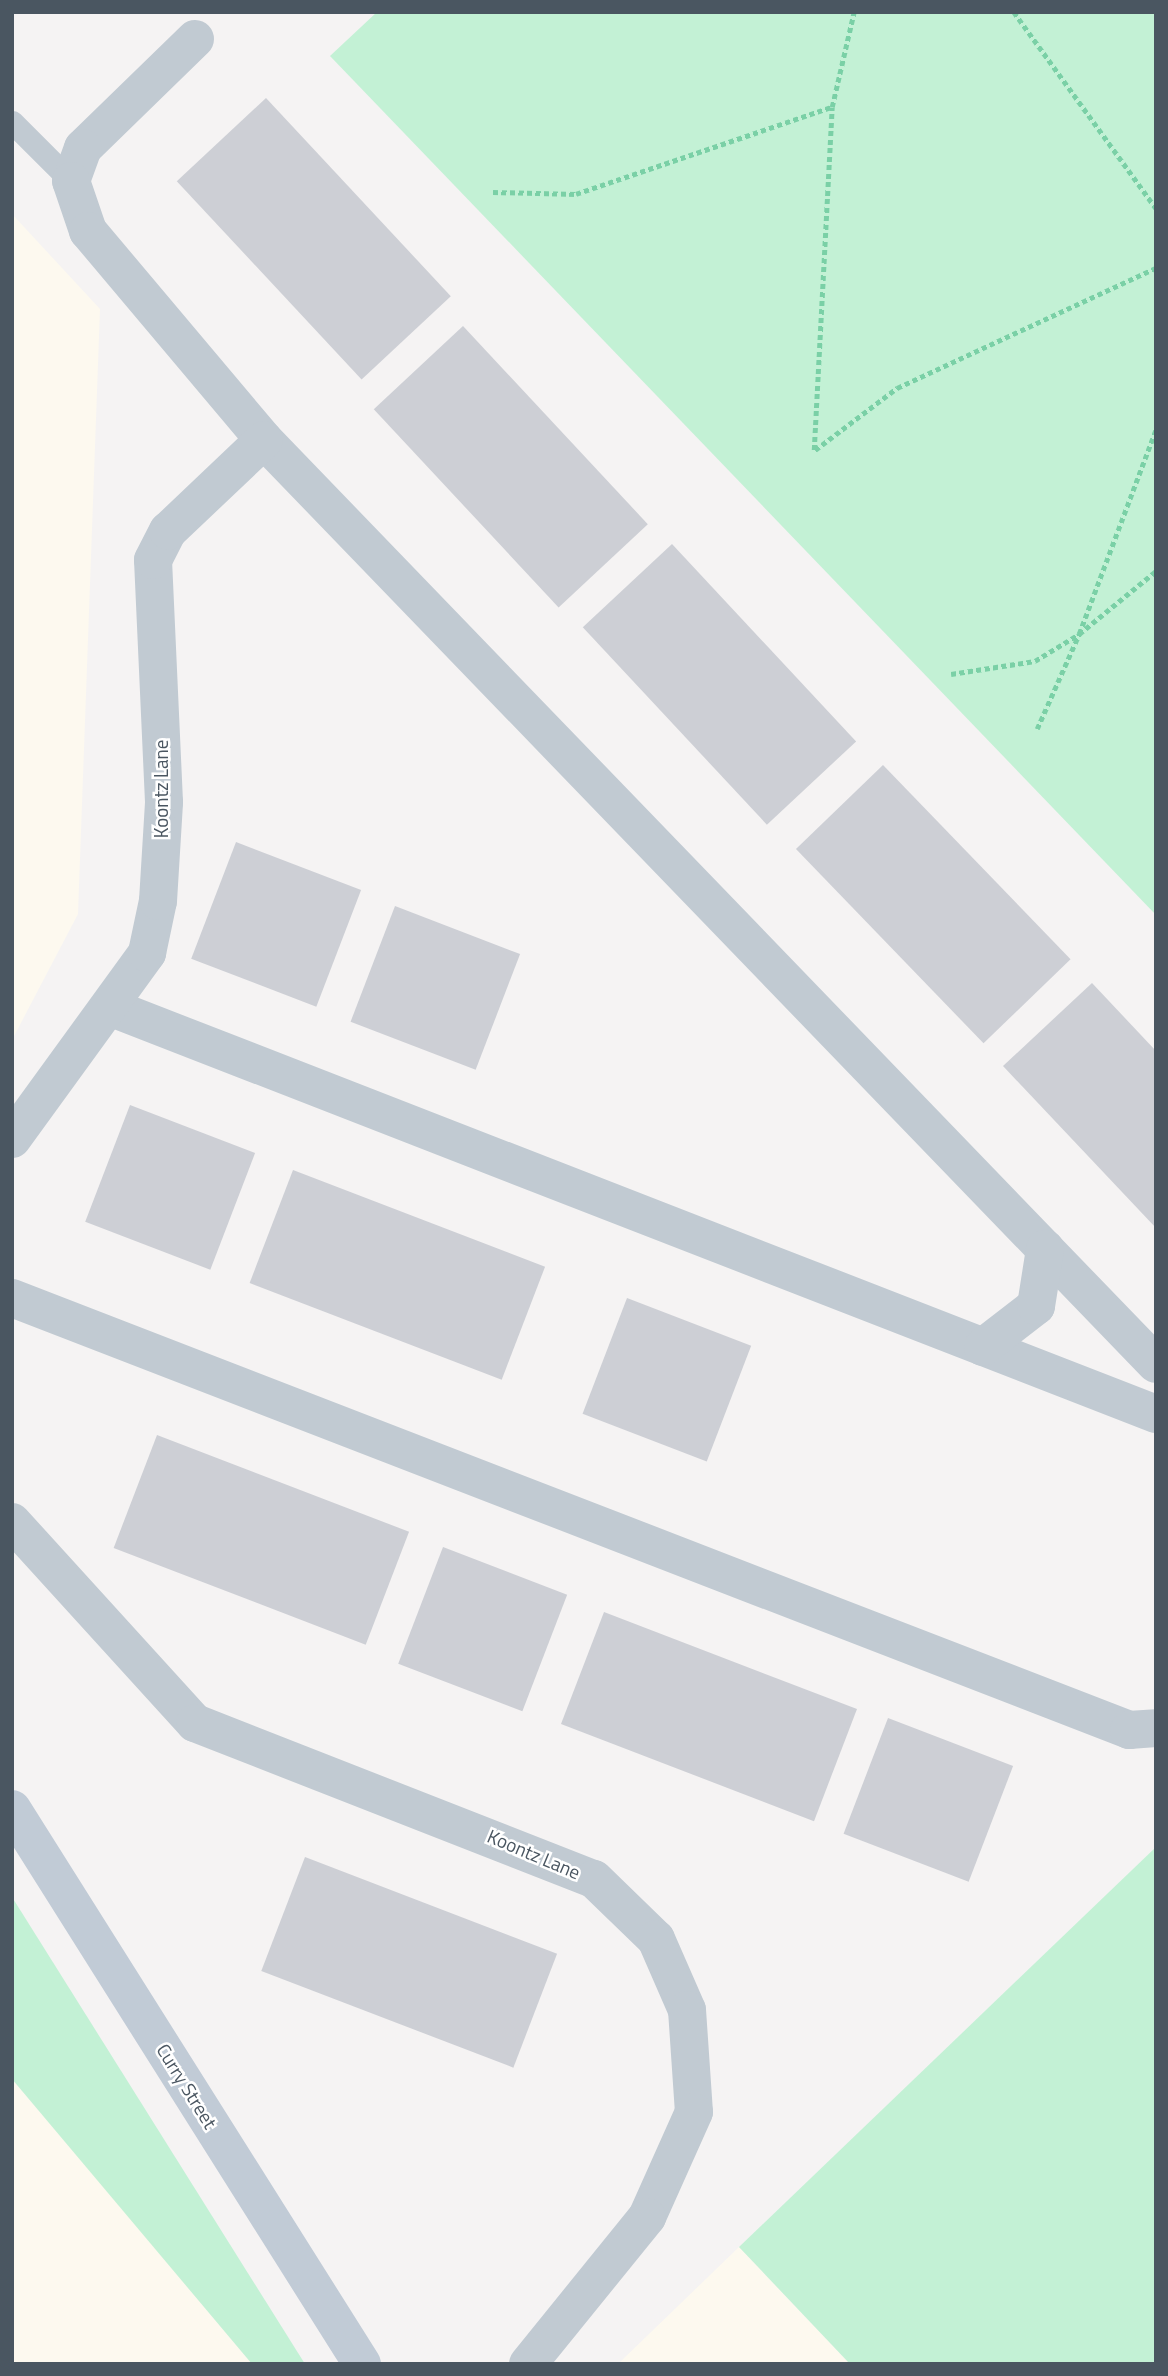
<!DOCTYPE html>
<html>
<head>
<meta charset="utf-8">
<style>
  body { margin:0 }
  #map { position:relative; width:1168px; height:2376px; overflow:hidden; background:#f5f3f3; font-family:"Titillium Web",sans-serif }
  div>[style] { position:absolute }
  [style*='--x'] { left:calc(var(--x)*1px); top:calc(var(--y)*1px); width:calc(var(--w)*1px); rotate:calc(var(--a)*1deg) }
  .commercial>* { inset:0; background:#fdf9ef }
  .green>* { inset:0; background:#c3f1d5 }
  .building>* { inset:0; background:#cdcfd5; transform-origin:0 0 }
  .path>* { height:4.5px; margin-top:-2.25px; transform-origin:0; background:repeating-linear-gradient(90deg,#7ad0a6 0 5px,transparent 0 8.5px) }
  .lane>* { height:23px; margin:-11.5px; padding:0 11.5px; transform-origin:11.5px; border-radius:11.5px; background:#c1cad2 }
  .street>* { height:38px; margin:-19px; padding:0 19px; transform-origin:19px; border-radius:19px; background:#c1cad2 }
  .secondary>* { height:38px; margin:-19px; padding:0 19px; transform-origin:19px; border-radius:19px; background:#c1cbd6 }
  span { translate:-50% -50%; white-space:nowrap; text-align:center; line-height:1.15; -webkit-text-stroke:5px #fff; paint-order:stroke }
  .street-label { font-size:19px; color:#4a5661 }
  .frame { position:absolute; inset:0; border:14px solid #4a5661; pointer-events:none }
</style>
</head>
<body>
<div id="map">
  <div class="commercial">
    <i style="clip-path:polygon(12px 214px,100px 309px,78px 914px,12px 1040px)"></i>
    <i style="clip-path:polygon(12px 2079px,118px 2204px,252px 2364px,12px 2364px)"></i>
    <i style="clip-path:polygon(739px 2247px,850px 2364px,618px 2364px)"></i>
  </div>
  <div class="green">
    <i style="clip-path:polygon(377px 12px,1156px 12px,1156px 915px,330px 56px)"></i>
    <i style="clip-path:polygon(1156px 1847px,1156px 2364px,850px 2364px,739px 2247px)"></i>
    <i style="clip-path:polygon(12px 1897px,305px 2364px,252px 2364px,12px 2079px)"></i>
  </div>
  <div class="building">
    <i style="left:266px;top:98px;width:271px;height:122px;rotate:47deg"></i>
    <i style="left:463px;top:326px;width:271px;height:122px;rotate:47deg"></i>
    <i style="left:672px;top:544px;width:270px;height:122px;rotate:47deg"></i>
    <i style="left:883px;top:765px;width:270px;height:121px;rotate:46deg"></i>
    <i style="left:236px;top:842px;width:134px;height:125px;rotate:21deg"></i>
    <i style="left:395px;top:906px;width:134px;height:124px;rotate:21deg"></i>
    <i style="clip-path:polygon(1092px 983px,1156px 1051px,1156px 1228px,1003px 1066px)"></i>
    <i style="left:130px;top:1105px;width:134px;height:125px;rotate:21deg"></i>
    <i style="left:293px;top:1170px;width:270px;height:121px;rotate:21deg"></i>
    <i style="left:627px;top:1298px;width:133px;height:124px;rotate:21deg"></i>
    <i style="left:157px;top:1435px;width:270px;height:121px;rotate:21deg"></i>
    <i style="left:443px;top:1547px;width:133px;height:125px;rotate:21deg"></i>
    <i style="left:604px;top:1612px;width:271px;height:120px;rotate:21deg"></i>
    <i style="left:888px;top:1718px;width:134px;height:124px;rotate:21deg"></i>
    <i style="left:305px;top:1857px;width:270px;height:122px;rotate:21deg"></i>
  </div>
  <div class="path">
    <i style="--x:1014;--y:12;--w:242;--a:54.1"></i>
    <i style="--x:493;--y:192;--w:83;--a:1.4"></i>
    <i style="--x:576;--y:194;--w:270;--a:-18.8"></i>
    <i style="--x:814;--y:450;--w:343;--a:-87"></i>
    <i style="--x:832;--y:107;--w:98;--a:-77"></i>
    <i style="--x:815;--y:450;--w:103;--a:-37.1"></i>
    <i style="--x:897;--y:388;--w:285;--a:-24.9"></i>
    <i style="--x:951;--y:674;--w:85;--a:-8.8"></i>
    <i style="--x:1035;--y:661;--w:52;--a:-31.5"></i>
    <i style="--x:1079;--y:634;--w:219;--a:-69.4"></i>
    <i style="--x:1037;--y:729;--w:104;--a:-66.1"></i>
    <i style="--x:1079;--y:634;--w:99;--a:-39.3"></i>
  </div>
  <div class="lane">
    <i style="--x:12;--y:122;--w:83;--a:45"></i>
  </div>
  <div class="street">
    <i style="--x:195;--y:39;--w:156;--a:135.8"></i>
    <i style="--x:83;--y:148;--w:35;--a:110"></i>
    <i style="--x:71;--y:181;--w:53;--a:71.2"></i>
    <i style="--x:88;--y:231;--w:273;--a:49.9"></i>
    <i style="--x:264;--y:440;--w:1284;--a:46.01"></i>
    <i style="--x:112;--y:1008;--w:1120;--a:21.25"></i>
    <i style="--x:12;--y:1139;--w:230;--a:-54"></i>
    <i style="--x:147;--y:953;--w:53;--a:-78.1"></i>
    <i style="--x:158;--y:901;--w:99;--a:-86.5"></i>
    <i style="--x:164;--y:802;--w:242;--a:-92.6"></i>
    <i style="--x:153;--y:560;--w:33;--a:-63"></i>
    <i style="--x:168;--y:531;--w:132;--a:-43.5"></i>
    <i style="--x:12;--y:1298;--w:1198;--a:21.14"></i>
    <i style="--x:1129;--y:1730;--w:27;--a:-4"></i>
    <i style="--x:983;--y:1347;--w:67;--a:-37.7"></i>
    <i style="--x:1036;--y:1306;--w:58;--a:-81"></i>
    <i style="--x:12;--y:1522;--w:272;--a:47.7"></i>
    <i style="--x:195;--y:1723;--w:428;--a:21.4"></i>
    <i style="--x:594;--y:1879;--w:86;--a:44.1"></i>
    <i style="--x:656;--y:1939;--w:77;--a:66.4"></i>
    <i style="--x:687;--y:2010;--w:102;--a:86.1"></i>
    <i style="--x:694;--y:2112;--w:115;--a:114.1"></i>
    <i style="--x:647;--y:2217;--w:189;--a:129"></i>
  </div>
  <div class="secondary">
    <i style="--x:12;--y:1809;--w:656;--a:57.76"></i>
  </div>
  <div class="street-label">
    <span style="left:161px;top:789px;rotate:-90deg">Koontz Lane</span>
    <span style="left:534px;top:1854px;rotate:23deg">Koontz Lane</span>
    <span style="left:187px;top:2086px;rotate:58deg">Curry Street</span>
  </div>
  <div class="frame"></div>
</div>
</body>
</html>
